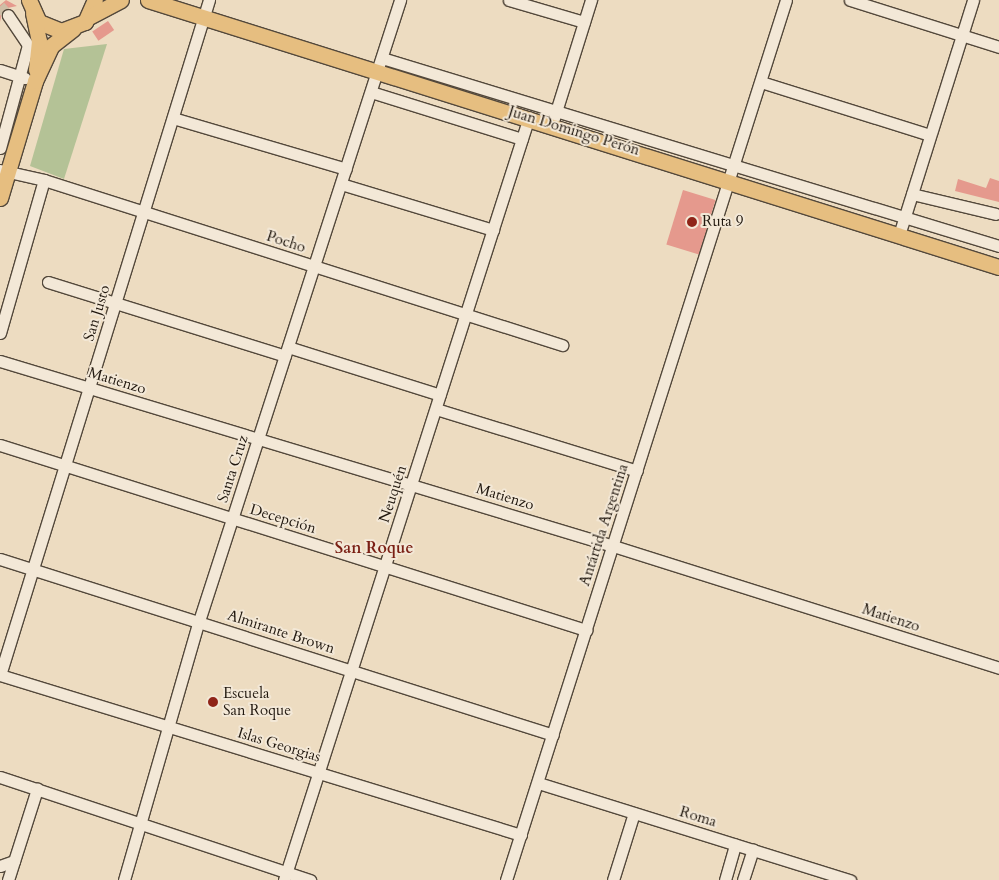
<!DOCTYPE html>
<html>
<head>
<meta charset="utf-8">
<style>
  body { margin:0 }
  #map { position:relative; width:999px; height:880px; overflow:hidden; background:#eddcc1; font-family:Cardo,serif }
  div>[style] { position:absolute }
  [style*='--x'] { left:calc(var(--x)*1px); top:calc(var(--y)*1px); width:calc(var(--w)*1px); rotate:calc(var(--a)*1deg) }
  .green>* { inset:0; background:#b4c296 }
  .building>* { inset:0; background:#e5998d; transform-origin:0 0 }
  .minor-tunnel>* { height:11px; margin-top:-5.5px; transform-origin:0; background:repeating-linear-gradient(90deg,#cebea6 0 11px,transparent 0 16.5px) }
  .roads { filter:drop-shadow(1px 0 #53483b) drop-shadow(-1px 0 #53483b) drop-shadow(0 1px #53483b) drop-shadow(0 -1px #53483b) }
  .minor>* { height:11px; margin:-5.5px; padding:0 5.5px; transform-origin:5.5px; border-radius:5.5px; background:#f3e8d7 }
  .major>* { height:15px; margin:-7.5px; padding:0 7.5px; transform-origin:7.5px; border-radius:7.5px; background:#e6be80 }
  .dots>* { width:14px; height:14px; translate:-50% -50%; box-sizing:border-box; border:2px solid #f3e8d7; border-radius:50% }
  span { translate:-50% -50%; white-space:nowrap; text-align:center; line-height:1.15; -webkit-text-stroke:4px #f3e8d7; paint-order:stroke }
  .street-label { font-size:15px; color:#20170e }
  .poi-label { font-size:15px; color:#20170e }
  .left { translate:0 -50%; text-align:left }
  .neighbourhood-label { font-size:16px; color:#7a1f14; font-weight:700 }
</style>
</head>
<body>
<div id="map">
  <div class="green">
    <i style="clip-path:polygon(107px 44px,64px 179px,30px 166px,64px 49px)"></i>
  </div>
  <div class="building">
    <i style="clip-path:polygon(6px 0,17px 6px,3px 9px,0 22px,0 5px)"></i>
    <i style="left:108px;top:21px;width:11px;height:19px;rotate:56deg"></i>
    <i style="clip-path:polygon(990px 178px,999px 181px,999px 202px,955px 191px,958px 179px,986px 188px)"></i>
    <i style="left:683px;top:190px;width:34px;height:57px;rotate:17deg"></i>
  </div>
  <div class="minor-tunnel">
    <i style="--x:0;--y:6;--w:12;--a:48"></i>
  </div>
  <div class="roads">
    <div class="minor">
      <i style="--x:509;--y:0;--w:78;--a:16.3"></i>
      <i style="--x:850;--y:0;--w:156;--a:17.5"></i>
      <i style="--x:382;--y:58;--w:645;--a:16.95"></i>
      <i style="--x:0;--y:70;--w:26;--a:18"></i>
      <i style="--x:761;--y:82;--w:177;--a:17.4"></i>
      <i style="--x:371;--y:92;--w:158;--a:17.3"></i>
      <i style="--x:173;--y:118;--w:180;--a:16.4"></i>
      <i style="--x:554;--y:118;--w:124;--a:-72.6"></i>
      <i style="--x:0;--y:148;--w:107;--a:-74.8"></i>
      <i style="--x:28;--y:45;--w:36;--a:-124"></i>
      <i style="--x:0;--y:170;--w:45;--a:12.8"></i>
      <i style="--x:44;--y:180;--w:544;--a:17.67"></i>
      <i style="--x:341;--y:184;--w:159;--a:16.8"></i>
      <i style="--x:912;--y:194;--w:86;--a:13.4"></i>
      <i style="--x:899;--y:235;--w:246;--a:-72.5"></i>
      <i style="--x:48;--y:282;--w:248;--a:17.3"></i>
      <i style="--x:0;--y:333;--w:159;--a:-74"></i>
      <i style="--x:288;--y:347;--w:159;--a:17.5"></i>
      <i style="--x:0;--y:361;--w:640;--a:16.79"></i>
      <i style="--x:613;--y:546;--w:405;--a:17.5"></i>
      <i style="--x:436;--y:409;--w:210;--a:17.1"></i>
      <i style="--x:0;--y:445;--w:615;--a:17.52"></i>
      <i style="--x:0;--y:559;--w:580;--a:17.65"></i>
      <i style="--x:0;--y:675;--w:707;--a:-72.8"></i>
      <i style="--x:0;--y:675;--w:545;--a:17.07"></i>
      <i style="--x:0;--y:777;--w:327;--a:18.4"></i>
      <i style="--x:538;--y:783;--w:327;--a:17.3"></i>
      <i style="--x:0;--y:866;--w:15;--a:-20"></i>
      <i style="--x:8;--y:880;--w:96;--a:-72.3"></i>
      <i style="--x:124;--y:880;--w:270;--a:-73.9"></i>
      <i style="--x:199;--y:621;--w:653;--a:-72.06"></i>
      <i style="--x:284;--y:880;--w:801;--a:-72.2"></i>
      <i style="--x:506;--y:880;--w:923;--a:-72.35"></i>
      <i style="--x:613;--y:880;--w:70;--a:-72.6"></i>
      <i style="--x:725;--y:880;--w:37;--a:-74"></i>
      <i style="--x:743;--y:880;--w:32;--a:-72"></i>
    </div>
    <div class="major">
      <i style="--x:29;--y:0;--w:24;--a:66"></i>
      <i style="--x:39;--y:22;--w:24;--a:22"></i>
      <i style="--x:61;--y:31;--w:26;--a:-21"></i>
      <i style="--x:85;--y:22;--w:24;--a:-66"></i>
      <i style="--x:148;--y:0;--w:892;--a:17.42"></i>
      <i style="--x:33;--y:13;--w:29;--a:78"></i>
      <i style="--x:39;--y:41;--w:29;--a:96"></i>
      <i style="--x:89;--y:17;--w:36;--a:-28"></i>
      <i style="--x:0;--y:198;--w:122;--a:-73.3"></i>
      <i style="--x:35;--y:81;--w:38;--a:-65"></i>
      <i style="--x:51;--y:46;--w:28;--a:-38"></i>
    </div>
  </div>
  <div class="dots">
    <i style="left:692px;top:222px;background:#8f2418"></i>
    <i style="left:213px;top:702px;background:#8f2418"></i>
  </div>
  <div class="street-label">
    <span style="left:574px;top:131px;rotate:17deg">Juan Domingo Perón</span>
    <span style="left:286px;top:242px;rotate:18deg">Pocho</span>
    <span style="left:97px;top:313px;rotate:-73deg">San Justo</span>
    <span style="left:117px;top:381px;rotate:17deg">Matienzo</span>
    <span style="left:233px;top:469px;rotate:-72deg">Santa Cruz</span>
    <span style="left:393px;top:494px;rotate:-72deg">Neuquén</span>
    <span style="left:505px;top:497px;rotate:17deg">Matienzo</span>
    <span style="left:283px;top:519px;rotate:17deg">Decepción</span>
    <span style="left:604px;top:525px;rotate:-72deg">Antártida Argentina</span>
    <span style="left:891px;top:618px;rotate:18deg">Matienzo</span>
    <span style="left:281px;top:632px;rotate:18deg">Almirante Brown</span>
    <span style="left:279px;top:745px;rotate:17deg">Islas Georgias</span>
    <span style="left:698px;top:817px;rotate:17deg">Roma</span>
  </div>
  <div class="poi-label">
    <span class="left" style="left:702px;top:222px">Ruta 9</span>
    <span class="left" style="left:223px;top:702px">Escuela<br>San Roque</span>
  </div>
  <div class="neighbourhood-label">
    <span style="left:374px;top:548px">San Roque</span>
  </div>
</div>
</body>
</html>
